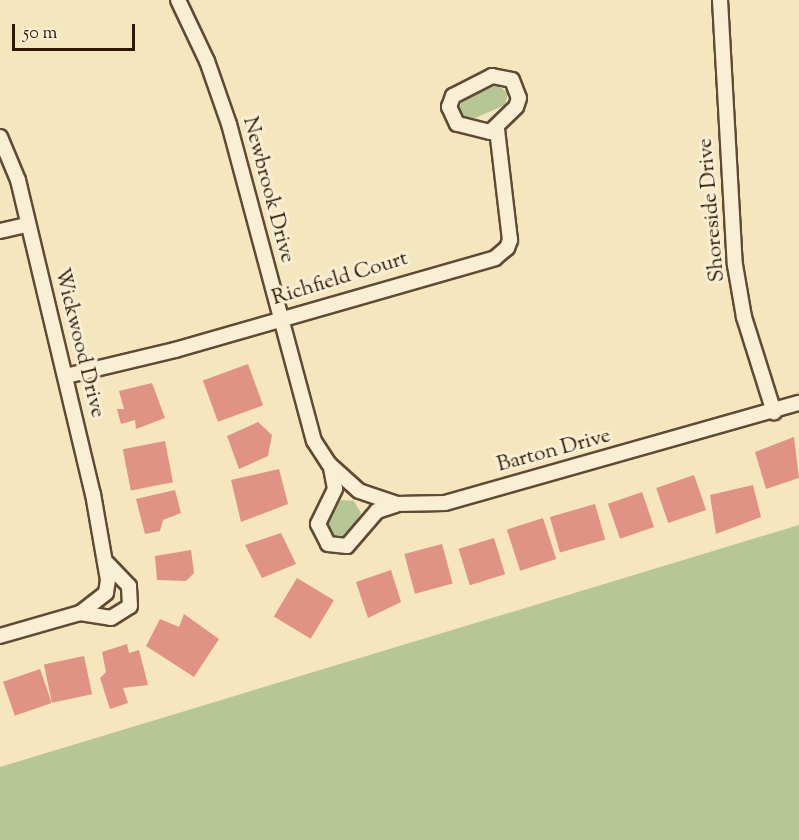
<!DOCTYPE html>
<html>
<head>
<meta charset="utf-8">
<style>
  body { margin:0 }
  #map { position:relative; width:799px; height:840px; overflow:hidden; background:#f5e6bd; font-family:"Sorts Mill Goudy",serif }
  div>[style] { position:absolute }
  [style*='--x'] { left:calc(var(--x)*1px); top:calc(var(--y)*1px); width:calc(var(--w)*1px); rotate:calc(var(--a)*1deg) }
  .green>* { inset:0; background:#b7c695 }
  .building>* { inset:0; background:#e09284; transform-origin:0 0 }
  .roads { filter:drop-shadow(2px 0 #604a34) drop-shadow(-2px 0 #604a34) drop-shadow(0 2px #604a34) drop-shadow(0 -2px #604a34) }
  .minor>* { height:14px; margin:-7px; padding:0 7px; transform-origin:7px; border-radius:7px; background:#f8efd4 }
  span { translate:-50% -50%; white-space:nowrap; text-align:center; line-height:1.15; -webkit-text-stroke:6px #f8efd4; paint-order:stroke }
  .street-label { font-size:21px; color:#2f1607 }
  .scale { position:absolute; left:12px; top:24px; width:123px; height:27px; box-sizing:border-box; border:3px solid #2f1607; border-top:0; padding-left:8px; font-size:18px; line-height:21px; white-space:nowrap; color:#2f1607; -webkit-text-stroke:4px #f8efd4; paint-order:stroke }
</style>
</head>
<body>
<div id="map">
  <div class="green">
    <i style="clip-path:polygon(497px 85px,508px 93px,505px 105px,473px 119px,463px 116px,459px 108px,463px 100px)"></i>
    <i style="clip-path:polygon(341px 500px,354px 501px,361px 513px,349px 535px,337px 540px,326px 523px)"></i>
    <i style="clip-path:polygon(799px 525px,799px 840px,0 840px,0 767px)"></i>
  </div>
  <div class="building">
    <i style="left:248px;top:364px;width:44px;height:48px;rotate:70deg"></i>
    <i style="clip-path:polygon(152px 383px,165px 418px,136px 429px,135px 420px,121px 424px,117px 409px,124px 409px,119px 391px)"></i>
    <i style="clip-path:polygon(258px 422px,272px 435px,268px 456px,239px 469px,227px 436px)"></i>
    <i style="clip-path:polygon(794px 437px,799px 478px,766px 489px,755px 452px)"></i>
    <i style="left:165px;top:441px;width:42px;height:43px;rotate:79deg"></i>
    <i style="clip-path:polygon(279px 469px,288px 504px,241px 522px,231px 480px)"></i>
    <i style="left:694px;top:475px;width:37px;height:40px;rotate:71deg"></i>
    <i style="clip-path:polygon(753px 485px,761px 517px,716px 534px,710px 495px)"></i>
    <i style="clip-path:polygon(175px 490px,181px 513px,163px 520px,160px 531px,145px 534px,136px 499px)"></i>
    <i style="left:642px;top:492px;width:37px;height:36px;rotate:71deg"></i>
    <i style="left:595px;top:504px;width:37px;height:47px;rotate:74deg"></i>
    <i style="left:543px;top:518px;width:43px;height:38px;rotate:72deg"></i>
    <i style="clip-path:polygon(281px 533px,296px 564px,262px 578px,245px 545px)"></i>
    <i style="left:494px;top:538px;width:38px;height:37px;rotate:73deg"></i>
    <i style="left:442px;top:544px;width:41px;height:39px;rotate:75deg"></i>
    <i style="clip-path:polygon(191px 550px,194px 573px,186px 581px,157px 580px,155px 556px)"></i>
    <i style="clip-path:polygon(391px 570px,401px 602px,368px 618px,356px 582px)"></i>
    <i style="left:297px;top:578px;width:43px;height:45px;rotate:31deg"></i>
    <i style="clip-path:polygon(184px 614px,219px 639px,194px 677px,146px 646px,160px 619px,179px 627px)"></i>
    <i style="clip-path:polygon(127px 644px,129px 653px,139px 650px,148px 685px,123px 688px,128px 703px,110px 709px,100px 678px,106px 672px,102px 652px)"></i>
    <i style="left:84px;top:656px;width:39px;height:41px;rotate:78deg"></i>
    <i style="left:40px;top:669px;width:36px;height:39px;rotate:71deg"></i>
  </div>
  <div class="roads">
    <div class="minor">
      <i style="--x:178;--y:0;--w:68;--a:64.6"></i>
      <i style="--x:207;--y:61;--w:67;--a:70.8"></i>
      <i style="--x:229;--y:124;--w:328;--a:75"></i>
      <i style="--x:314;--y:441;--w:27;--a:57"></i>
      <i style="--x:329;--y:464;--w:40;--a:42"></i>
      <i style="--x:359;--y:491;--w:40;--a:18.9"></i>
      <i style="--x:397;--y:504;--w:48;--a:-1.2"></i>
      <i style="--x:445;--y:503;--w:368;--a:-15.8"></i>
      <i style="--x:720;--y:0;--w:265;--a:86.8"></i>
      <i style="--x:735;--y:265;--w:53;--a:80.2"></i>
      <i style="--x:744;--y:317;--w:100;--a:72.5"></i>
      <i style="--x:492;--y:76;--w:20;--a:11"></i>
      <i style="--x:512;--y:80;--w:19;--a:69"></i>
      <i style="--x:519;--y:98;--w:9;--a:108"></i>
      <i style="--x:516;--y:107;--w:36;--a:136"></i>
      <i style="--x:490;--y:132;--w:34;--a:-166"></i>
      <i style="--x:457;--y:124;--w:19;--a:-115"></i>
      <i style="--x:449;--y:107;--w:12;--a:-70"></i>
      <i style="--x:453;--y:96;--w:44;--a:-27.1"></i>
      <i style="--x:0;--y:137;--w:47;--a:67.3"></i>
      <i style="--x:18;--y:180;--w:323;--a:76.6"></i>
      <i style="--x:93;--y:494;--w:87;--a:80.1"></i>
      <i style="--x:108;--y:580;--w:13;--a:99"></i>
      <i style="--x:106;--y:593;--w:33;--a:142"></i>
      <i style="--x:80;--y:613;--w:83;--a:164"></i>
      <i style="--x:0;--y:231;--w:28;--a:-13"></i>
      <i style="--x:66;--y:376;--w:112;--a:-13.4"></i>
      <i style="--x:175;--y:350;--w:333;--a:-16"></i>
      <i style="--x:495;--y:258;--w:16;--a:-40"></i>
      <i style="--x:507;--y:248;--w:9;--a:-69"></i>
      <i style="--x:510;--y:240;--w:112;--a:-96.7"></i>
      <i style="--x:331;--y:468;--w:21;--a:79"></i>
      <i style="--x:335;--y:489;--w:39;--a:116"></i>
      <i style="--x:318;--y:524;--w:22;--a:63"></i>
      <i style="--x:328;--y:544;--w:19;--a:6"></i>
      <i style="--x:347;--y:546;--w:46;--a:-49.4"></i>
      <i style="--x:377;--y:511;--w:20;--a:-18"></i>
      <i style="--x:80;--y:613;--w:31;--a:9"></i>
      <i style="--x:111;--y:618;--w:22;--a:-32"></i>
      <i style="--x:130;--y:606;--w:20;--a:-93"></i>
      <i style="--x:129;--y:586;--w:32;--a:-134"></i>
    </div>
  </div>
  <div class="street-label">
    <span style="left:268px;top:190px;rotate:75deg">Newbrook Drive</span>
    <span style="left:712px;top:210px;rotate:-95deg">Shoreside Drive</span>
    <span style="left:340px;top:279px;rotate:-17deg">Richfield Court</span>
    <span style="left:79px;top:343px;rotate:76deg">Wickwood Drive</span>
    <span style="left:554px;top:451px;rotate:-15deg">Barton Drive</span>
  </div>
  <div class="scale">50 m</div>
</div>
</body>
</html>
